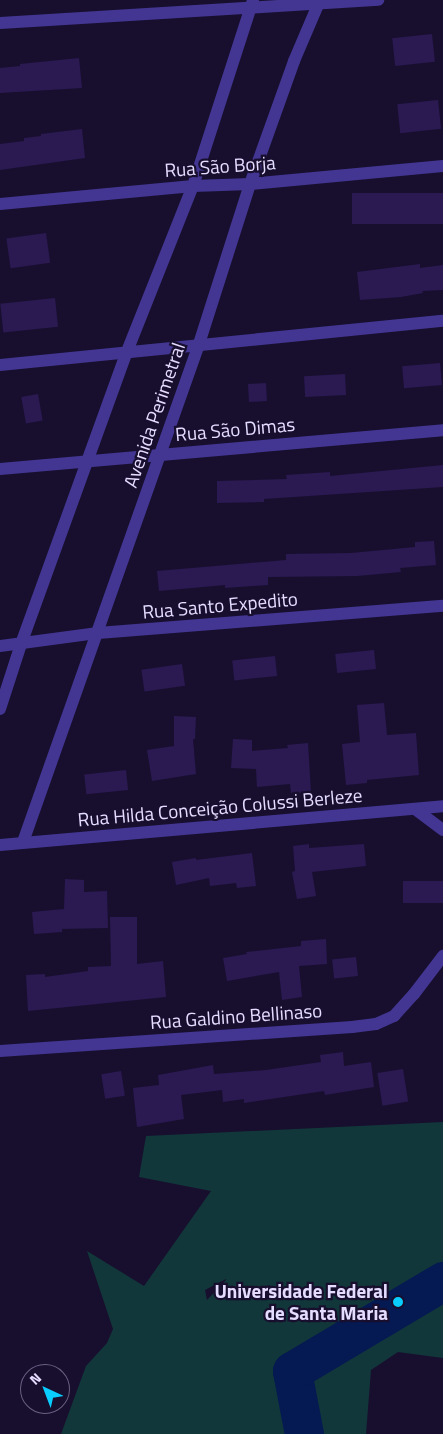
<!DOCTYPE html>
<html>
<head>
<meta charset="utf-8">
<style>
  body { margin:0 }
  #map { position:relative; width:443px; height:1434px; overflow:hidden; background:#180f2f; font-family:"Titillium Web",sans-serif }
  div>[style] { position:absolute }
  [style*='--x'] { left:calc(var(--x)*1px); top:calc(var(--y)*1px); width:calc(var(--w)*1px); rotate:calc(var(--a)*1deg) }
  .green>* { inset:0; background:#11373a }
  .river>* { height:39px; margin:-19.5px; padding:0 19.5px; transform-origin:19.5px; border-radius:19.5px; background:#051952 }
  .building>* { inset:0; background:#2b1952; transform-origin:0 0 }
  .minor>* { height:12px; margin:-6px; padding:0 6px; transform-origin:6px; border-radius:6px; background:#433693 }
  .dots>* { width:14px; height:14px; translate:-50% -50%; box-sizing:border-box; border:2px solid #180f2f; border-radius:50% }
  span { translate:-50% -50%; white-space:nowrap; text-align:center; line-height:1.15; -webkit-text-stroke:4.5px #180f2f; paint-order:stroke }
  .street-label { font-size:19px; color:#e5ddff }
  .poi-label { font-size:19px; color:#e5ddff; font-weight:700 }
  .right { translate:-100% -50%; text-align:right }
  .north { position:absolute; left:20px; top:1364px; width:50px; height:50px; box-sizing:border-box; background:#180f2f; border:1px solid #6a6182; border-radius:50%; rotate:317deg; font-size:14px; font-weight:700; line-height:20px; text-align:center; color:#e5ddff }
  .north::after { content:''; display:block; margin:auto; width:18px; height:22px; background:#09cdff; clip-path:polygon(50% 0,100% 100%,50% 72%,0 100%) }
</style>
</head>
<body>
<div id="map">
  <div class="green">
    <i style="clip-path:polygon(evenodd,443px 1122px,443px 1358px,398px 1352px,371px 1370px,366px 1434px,61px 1434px,86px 1366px,107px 1343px,113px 1329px,87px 1251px,144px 1286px,211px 1191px,139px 1177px,146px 1136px,443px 1122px,226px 1279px,226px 1280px,207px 1300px,205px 1290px,226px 1279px)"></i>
  </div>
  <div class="river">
    <i style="--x:304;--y:1434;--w:64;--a:-100.8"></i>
    <i style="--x:292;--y:1371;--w:176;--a:-30.8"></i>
  </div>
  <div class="building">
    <i style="left:432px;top:34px;width:28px;height:40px;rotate:84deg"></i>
    <i style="clip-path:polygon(79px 58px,82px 88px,0 93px,0 68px,20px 66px,20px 64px)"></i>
    <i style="left:438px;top:100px;width:29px;height:41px;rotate:84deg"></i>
    <i style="clip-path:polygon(82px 129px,85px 158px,0 170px,0 144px,24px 141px,24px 138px,41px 136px,41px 134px)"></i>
    <i style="left:443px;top:193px;width:31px;height:91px;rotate:90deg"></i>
    <i style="left:46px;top:233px;width:30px;height:40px;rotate:82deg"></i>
    <i style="clip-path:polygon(420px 264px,420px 268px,443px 265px,443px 290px,422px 291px,423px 293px,401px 297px,360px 300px,357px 272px)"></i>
    <i style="left:55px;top:298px;width:29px;height:55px;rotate:84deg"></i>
    <i style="left:440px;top:363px;width:22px;height:38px;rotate:85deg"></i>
    <i style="left:345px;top:374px;width:21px;height:41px;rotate:87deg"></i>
    <i style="left:266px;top:383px;width:18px;height:18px;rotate:87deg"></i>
    <i style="left:38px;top:394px;width:27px;height:17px;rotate:80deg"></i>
    <i style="clip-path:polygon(443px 465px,443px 487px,264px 499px,264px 502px,217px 503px,217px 481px,287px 479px,286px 475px,330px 472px,330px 476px)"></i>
    <i style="clip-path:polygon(434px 541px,436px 565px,400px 568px,401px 572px,357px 576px,268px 577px,268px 585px,225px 588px,225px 585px,159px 591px,157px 571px,286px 560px,286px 554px,351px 553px,415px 547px,415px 542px)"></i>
    <i style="left:374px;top:650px;width:19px;height:39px;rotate:84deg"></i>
    <i style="left:275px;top:656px;width:20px;height:43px;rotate:84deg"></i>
    <i style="left:182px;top:664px;width:22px;height:41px;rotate:82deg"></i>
    <i style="clip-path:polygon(384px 703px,387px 735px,416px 733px,419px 775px,367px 780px,367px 783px,346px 785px,342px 744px,360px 742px,357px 705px)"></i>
    <i style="clip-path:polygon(174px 716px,196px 717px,195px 739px,193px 739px,196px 774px,152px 781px,147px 750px,174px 746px)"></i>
    <i style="clip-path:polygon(233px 739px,252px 740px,252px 751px,288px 748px,287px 745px,308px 743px,311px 792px,291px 793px,290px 784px,257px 787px,256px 769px,231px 768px)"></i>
    <i style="left:126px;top:770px;width:20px;height:42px;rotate:84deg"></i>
    <i style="clip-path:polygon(309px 844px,309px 848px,364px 844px,366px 866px,312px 872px,316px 896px,297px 899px,292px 872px,295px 871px,293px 846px)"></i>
    <i style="clip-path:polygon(252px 853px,256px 886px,237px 888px,236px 883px,210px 886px,209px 878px,176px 885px,172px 862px,196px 858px,196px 860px)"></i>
    <i style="clip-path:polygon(65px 879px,84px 880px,84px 892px,107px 891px,108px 928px,62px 929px,62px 932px,34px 934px,32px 912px,64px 909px)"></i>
    <i style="left:443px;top:881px;width:22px;height:40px;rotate:90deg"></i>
    <i style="clip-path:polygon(110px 917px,137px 917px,137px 964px,163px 961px,166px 997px,28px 1011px,26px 975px,45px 974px,45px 977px,88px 971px,88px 967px,111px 966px)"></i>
    <i style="clip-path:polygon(326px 939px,327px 964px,299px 966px,302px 997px,282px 1000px,279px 972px,227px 981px,223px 958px,247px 954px,246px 952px,301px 946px,301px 941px)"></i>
    <i style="left:356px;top:957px;width:19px;height:24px;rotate:84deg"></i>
    <i style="clip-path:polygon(343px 1052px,344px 1066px,371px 1062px,374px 1087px,325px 1095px,324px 1091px,244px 1103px,244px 1099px,223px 1102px,222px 1090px,181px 1095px,184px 1119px,137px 1127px,133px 1088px,159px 1085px,158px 1075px,213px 1065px,214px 1074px,266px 1070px,321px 1062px,320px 1055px)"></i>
    <i style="left:403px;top:1069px;width:33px;height:26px;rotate:81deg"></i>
    <i style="left:121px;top:1071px;width:25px;height:20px;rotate:81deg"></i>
  </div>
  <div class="minor">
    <i style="--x:0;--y:23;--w:379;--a:-3.5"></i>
    <i style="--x:0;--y:204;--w:194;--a:-5.3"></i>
    <i style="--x:193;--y:186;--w:57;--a:-2"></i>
    <i style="--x:250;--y:184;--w:194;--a:-5.3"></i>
    <i style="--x:0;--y:365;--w:445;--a:-5.7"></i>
    <i style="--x:0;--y:469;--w:445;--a:-5"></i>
    <i style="--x:0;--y:646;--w:99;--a:-7.6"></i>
    <i style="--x:98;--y:633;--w:346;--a:-4.5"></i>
    <i style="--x:0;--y:709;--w:68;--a:-72.1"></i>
    <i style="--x:21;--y:644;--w:308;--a:-70.1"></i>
    <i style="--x:126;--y:354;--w:181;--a:-68.3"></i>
    <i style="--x:193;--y:186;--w:195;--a:-72.1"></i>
    <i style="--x:415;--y:809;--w:35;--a:37"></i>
    <i style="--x:23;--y:842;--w:525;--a:-70.53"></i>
    <i style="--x:198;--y:347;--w:171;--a:-72.3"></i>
    <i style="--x:250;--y:184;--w:131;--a:-70.3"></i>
    <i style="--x:294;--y:61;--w:66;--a:-66.9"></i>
    <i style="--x:0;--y:845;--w:445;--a:-5"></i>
    <i style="--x:0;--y:1051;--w:353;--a:-3.9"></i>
    <i style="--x:352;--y:1027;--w:24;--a:-7"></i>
    <i style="--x:376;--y:1024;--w:20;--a:-24"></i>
    <i style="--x:394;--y:1016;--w:30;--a:-48"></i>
    <i style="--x:414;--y:994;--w:48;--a:-52.7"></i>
  </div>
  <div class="dots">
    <i style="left:398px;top:1302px;background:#09cdff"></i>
  </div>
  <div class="street-label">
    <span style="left:220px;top:166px;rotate:-4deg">Rua São Borja</span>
    <span style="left:154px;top:415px;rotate:-71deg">Avenida Perimetral</span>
    <span style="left:235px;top:429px;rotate:-5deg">Rua São Dimas</span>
    <span style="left:220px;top:605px;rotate:-5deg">Rua Santo Expedito</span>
    <span style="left:220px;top:807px;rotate:-5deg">Rua Hilda Conceição Colussi Berleze</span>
    <span style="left:236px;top:1016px;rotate:-4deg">Rua Galdino Bellinaso</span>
  </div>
  <div class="poi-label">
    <span class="right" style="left:388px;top:1302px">Universidade Federal<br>de Santa Maria</span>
  </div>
  <div class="north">N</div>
</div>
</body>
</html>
